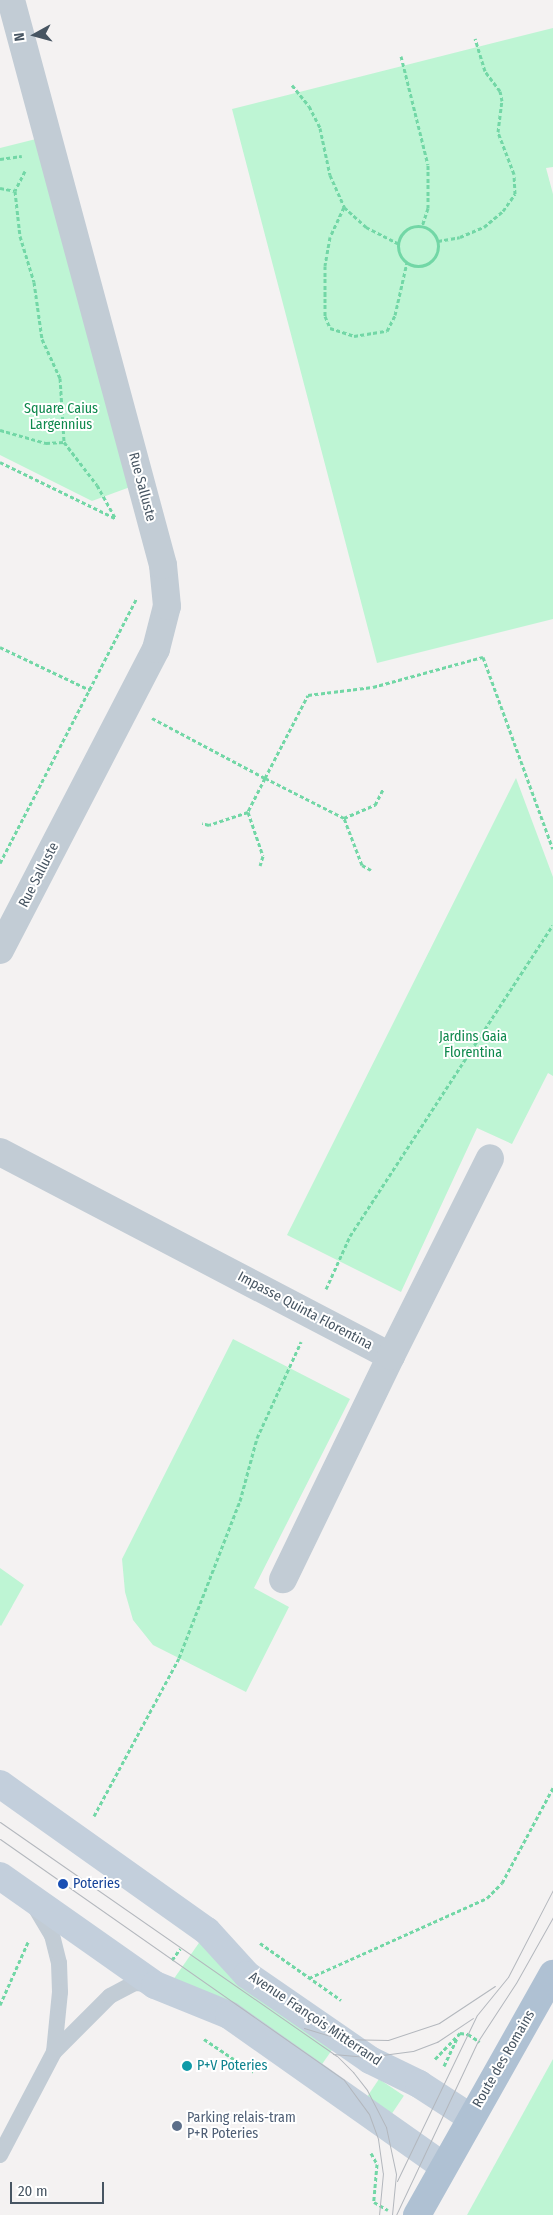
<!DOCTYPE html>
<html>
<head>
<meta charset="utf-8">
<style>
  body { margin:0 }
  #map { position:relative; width:553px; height:2215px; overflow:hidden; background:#f4f2f2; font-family:"Fira Sans Condensed",sans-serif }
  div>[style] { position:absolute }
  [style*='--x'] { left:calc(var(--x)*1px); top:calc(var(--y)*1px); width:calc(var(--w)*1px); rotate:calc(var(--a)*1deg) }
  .green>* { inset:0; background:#bef5d4; transform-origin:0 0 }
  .path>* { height:3px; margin-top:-1.5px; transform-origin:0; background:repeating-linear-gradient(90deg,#72d7a6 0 4px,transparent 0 6.5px) }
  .path>.ring { margin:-1.5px; padding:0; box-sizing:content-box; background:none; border:3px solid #72d7a6; border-radius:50% }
  .lane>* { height:16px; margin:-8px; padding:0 8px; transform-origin:8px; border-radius:8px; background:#c2ccd5 }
  .street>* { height:28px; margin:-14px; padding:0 14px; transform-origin:14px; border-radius:14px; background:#c2ccd5 }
  .secondary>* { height:28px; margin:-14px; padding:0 14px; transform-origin:14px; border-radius:14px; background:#c3cfdc }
  .primary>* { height:28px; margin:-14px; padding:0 14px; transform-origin:14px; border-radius:14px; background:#afc1d3 }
  .tram>* { height:1px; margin:-0.5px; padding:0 0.5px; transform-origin:0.5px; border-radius:0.5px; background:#b3b7bd }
  .dots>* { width:14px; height:14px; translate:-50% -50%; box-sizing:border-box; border:2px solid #fff; border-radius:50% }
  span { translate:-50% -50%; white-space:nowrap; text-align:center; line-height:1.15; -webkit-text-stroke:4px #fff; paint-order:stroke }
  .park-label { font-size:14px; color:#0e884c }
  .street-label { font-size:14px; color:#475562 }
  .transit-label { font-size:14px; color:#164399 }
  .left { translate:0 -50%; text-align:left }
  .culture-label { font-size:14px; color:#0d838f }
  .service-label { font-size:14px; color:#4e5e75 }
  .north { position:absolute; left:10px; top:10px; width:50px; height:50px; -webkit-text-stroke:4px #fff; paint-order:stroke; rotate:263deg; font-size:14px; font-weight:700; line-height:20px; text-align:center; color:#475562 }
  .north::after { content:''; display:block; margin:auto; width:18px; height:22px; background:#475562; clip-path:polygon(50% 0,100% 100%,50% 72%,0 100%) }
  .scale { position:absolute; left:10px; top:2182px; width:94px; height:22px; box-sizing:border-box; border:2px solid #475562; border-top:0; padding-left:6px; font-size:15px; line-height:18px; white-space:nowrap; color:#475562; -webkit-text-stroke:4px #fff; paint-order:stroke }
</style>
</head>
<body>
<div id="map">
  <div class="green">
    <i style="clip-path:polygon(553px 28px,553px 167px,546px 168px,553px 194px,553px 619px,377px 663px,232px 109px)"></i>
    <i style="clip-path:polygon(48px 136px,141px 483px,92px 501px,0 455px,0 148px)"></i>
    <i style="clip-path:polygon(516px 778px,553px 877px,553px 1076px,548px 1073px,512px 1144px,477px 1128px,401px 1292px,287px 1235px)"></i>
    <i style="clip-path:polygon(233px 1339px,350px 1399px,254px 1588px,289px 1607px,246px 1692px,153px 1645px,133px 1620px,125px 1592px,122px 1559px)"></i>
    <i style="clip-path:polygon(0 1568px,24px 1585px,1px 1626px,0 1625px)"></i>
    <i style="clip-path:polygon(201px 1940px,334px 2047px,318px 2070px,173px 1980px)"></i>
    <i style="clip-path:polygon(553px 2059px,553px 2215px,467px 2215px)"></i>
    <i style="left:379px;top:2079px;width:30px;height:27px;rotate:34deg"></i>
  </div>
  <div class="path">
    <i style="--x:401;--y:56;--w:112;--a:76.1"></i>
    <i style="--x:428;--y:165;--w:43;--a:90"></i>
    <i style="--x:428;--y:208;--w:19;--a:108"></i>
    <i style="--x:292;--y:85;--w:27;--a:51"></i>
    <i style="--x:309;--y:106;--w:25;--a:63"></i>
    <i style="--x:320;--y:128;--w:48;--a:78"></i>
    <i style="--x:330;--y:175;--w:35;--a:66"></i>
    <i style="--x:344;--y:207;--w:30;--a:42"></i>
    <i style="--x:366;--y:227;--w:37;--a:27"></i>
    <i style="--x:0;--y:159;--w:22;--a:-8"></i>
    <i style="--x:25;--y:171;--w:22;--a:117"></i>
    <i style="--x:15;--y:191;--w:45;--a:83.7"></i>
    <i style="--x:20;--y:236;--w:48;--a:73.1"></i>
    <i style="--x:34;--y:282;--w:58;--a:82"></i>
    <i style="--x:42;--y:339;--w:43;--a:65.2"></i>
    <i style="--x:60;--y:378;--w:64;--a:86.4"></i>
    <i style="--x:64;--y:442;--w:54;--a:52.5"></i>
    <i style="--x:97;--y:485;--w:38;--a:61"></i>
    <i style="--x:0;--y:188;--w:15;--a:11"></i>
    <i style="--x:344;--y:207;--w:33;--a:115"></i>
    <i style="--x:330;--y:237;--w:29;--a:100"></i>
    <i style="--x:325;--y:266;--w:50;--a:90"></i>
    <i style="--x:325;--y:316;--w:13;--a:67"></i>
    <i style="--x:330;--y:328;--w:25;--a:18"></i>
    <i style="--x:354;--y:336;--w:33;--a:-9"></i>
    <i style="--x:387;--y:331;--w:18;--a:-63"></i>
    <i style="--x:395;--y:315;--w:54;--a:-77.2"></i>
    <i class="ring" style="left:398px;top:226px;width:37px;height:37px"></i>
    <i style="--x:438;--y:241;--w:22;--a:-10"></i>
    <i style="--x:460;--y:237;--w:26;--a:-23"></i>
    <i style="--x:484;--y:227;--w:25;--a:-40"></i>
    <i style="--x:503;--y:211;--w:21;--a:-55"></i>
    <i style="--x:515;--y:194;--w:20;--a:-93"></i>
    <i style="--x:514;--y:174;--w:45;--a:-110.9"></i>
    <i style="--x:498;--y:132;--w:31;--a:-83"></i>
    <i style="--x:502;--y:101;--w:10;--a:-101"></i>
    <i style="--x:500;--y:91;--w:25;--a:-127"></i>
    <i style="--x:485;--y:71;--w:34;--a:-107"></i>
    <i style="--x:0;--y:430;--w:48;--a:15.8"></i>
    <i style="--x:46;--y:443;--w:18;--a:-3"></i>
    <i style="--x:0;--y:462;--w:128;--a:26"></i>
    <i style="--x:0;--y:647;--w:100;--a:25.5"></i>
    <i style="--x:152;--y:718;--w:128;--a:28"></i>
    <i style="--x:265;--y:778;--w:38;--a:117"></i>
    <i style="--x:248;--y:812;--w:41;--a:161.6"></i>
    <i style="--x:209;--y:825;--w:7;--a:-164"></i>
    <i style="--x:248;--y:812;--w:46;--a:71.2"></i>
    <i style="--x:263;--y:856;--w:10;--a:107"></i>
    <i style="--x:344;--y:818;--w:34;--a:-23"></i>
    <i style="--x:375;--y:805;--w:18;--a:-63"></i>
    <i style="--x:0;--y:863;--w:297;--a:-62.7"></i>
    <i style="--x:371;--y:870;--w:10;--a:-151"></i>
    <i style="--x:362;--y:865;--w:50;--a:-111"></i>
    <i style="--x:344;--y:818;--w:89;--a:-153.1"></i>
    <i style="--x:265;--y:778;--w:93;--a:-62.6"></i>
    <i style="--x:308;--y:695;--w:65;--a:-7"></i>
    <i style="--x:373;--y:687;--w:114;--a:-15.3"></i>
    <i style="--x:483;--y:657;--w:204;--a:70"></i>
    <i style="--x:326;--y:1289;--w:58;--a:-65.6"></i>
    <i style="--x:350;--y:1236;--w:371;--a:-56.9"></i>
    <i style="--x:94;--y:1816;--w:179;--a:-61.7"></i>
    <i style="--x:179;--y:1658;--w:168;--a:-68.8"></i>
    <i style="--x:240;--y:1501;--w:65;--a:-74.9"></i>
    <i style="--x:257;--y:1438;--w:106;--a:-65.4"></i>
    <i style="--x:260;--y:1943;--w:99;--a:35.1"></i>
    <i style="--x:172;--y:1960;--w:14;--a:-54"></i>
    <i style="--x:309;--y:1978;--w:195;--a:-24.2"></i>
    <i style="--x:487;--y:1898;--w:21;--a:-45"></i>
    <i style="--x:502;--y:1883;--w:108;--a:-61.8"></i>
    <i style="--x:0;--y:2005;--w:69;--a:-66"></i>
    <i style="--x:204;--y:2039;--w:59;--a:34"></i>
    <i style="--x:435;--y:2059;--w:36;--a:-46"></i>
    <i style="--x:460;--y:2033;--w:8;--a:7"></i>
    <i style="--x:468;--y:2034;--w:14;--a:34"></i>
    <i style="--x:444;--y:2066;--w:33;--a:-65"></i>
    <i style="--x:371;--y:2153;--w:13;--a:61"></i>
    <i style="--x:377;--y:2164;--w:38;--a:95"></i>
    <i style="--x:374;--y:2202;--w:16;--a:30"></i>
  </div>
  <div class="lane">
    <i style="--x:35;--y:1907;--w:33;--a:59"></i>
    <i style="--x:52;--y:1935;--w:29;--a:76"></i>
    <i style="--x:59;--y:1963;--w:29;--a:88"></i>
    <i style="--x:60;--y:1992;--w:60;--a:95.7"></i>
    <i style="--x:0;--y:2155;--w:116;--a:-62.3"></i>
    <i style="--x:54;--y:2052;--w:79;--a:-45"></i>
    <i style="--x:110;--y:1996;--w:27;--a:-28"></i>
    <i style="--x:134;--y:1983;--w:17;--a:3"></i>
  </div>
  <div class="street">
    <i style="--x:0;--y:950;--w:339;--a:-62.6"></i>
    <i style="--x:156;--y:649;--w:44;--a:-75.7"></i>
    <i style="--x:167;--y:606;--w:41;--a:-95.6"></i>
    <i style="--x:163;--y:565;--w:585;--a:-105.06"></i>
    <i style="--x:0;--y:1152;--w:441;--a:27.6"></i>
    <i style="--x:391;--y:1356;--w:248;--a:115.8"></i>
    <i style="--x:391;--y:1356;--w:221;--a:-63.4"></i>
  </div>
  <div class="secondary">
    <i style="--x:0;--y:1784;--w:254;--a:35.4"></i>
    <i style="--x:207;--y:1931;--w:59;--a:47.7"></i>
    <i style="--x:247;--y:1975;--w:150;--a:34.6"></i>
    <i style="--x:370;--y:2060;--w:55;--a:26.1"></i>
    <i style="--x:419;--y:2084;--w:61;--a:32.9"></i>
    <i style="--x:0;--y:1876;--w:189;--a:35.1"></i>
    <i style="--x:155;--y:1985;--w:80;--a:22.1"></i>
    <i style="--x:229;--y:2015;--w:262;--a:35.2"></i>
  </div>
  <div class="primary">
    <i style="--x:417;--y:2215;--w:277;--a:-60.6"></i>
  </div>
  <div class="tram">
    <i style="--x:0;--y:1822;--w:410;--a:34.8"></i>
    <i style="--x:337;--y:2056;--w:23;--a:45"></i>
    <i style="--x:353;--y:2072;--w:23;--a:52"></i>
    <i style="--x:367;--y:2090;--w:42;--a:62.8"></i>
    <i style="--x:386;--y:2127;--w:48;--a:78"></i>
    <i style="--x:396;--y:2174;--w:41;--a:95.6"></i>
    <i style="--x:0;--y:1839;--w:420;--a:35"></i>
    <i style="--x:344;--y:2080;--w:42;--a:53.7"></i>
    <i style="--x:369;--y:2114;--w:27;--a:70"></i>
    <i style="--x:378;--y:2139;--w:34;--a:82"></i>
    <i style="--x:383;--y:2173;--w:42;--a:95.4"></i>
    <i style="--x:304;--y:2028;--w:38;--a:17"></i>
    <i style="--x:340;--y:2039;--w:48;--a:1.2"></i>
    <i style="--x:388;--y:2040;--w:54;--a:-18.4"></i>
    <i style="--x:439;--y:2023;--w:67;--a:-33.5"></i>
    <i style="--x:333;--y:2054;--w:34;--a:5"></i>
    <i style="--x:367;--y:2057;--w:46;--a:-7.4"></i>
    <i style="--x:413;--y:2051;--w:26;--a:-21"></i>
    <i style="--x:437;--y:2042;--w:43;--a:-33.7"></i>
    <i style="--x:397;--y:2181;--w:184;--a:-64.3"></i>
    <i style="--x:477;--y:2015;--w:49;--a:-50.8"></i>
    <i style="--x:508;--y:1977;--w:98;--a:-62.7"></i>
    <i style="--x:396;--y:2215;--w:192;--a:-64.8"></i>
    <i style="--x:478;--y:2041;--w:69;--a:-56.8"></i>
    <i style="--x:516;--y:1983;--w:76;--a:-60.7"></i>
  </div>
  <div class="dots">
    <i style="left:63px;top:1884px;background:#1a4fb4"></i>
    <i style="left:187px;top:2066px;background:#0f9aa8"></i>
    <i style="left:177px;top:2126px;background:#5c6f8a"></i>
  </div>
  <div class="park-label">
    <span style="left:61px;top:417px">Square Caius<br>Largennius</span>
    <span style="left:473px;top:1045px">Jardins Gaia<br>Florentina</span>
  </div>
  <div class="street-label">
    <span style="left:142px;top:487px;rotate:75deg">Rue Salluste</span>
    <span style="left:39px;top:875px;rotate:-63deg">Rue Salluste</span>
    <span style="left:305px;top:1311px;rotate:28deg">Impasse Quinta Florentina</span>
    <span style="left:315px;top:2019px;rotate:34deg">Avenue François Mitterrand</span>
    <span style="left:504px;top:2059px;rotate:-60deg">Route des Romains</span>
  </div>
  <div class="transit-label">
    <span class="left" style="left:73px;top:1884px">Poteries</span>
  </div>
  <div class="culture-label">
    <span class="left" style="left:197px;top:2066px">P+V Poteries</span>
  </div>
  <div class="service-label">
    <span class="left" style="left:187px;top:2126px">Parking relais-tram<br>P+R Poteries</span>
  </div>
  <div class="north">N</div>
  <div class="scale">20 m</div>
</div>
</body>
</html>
